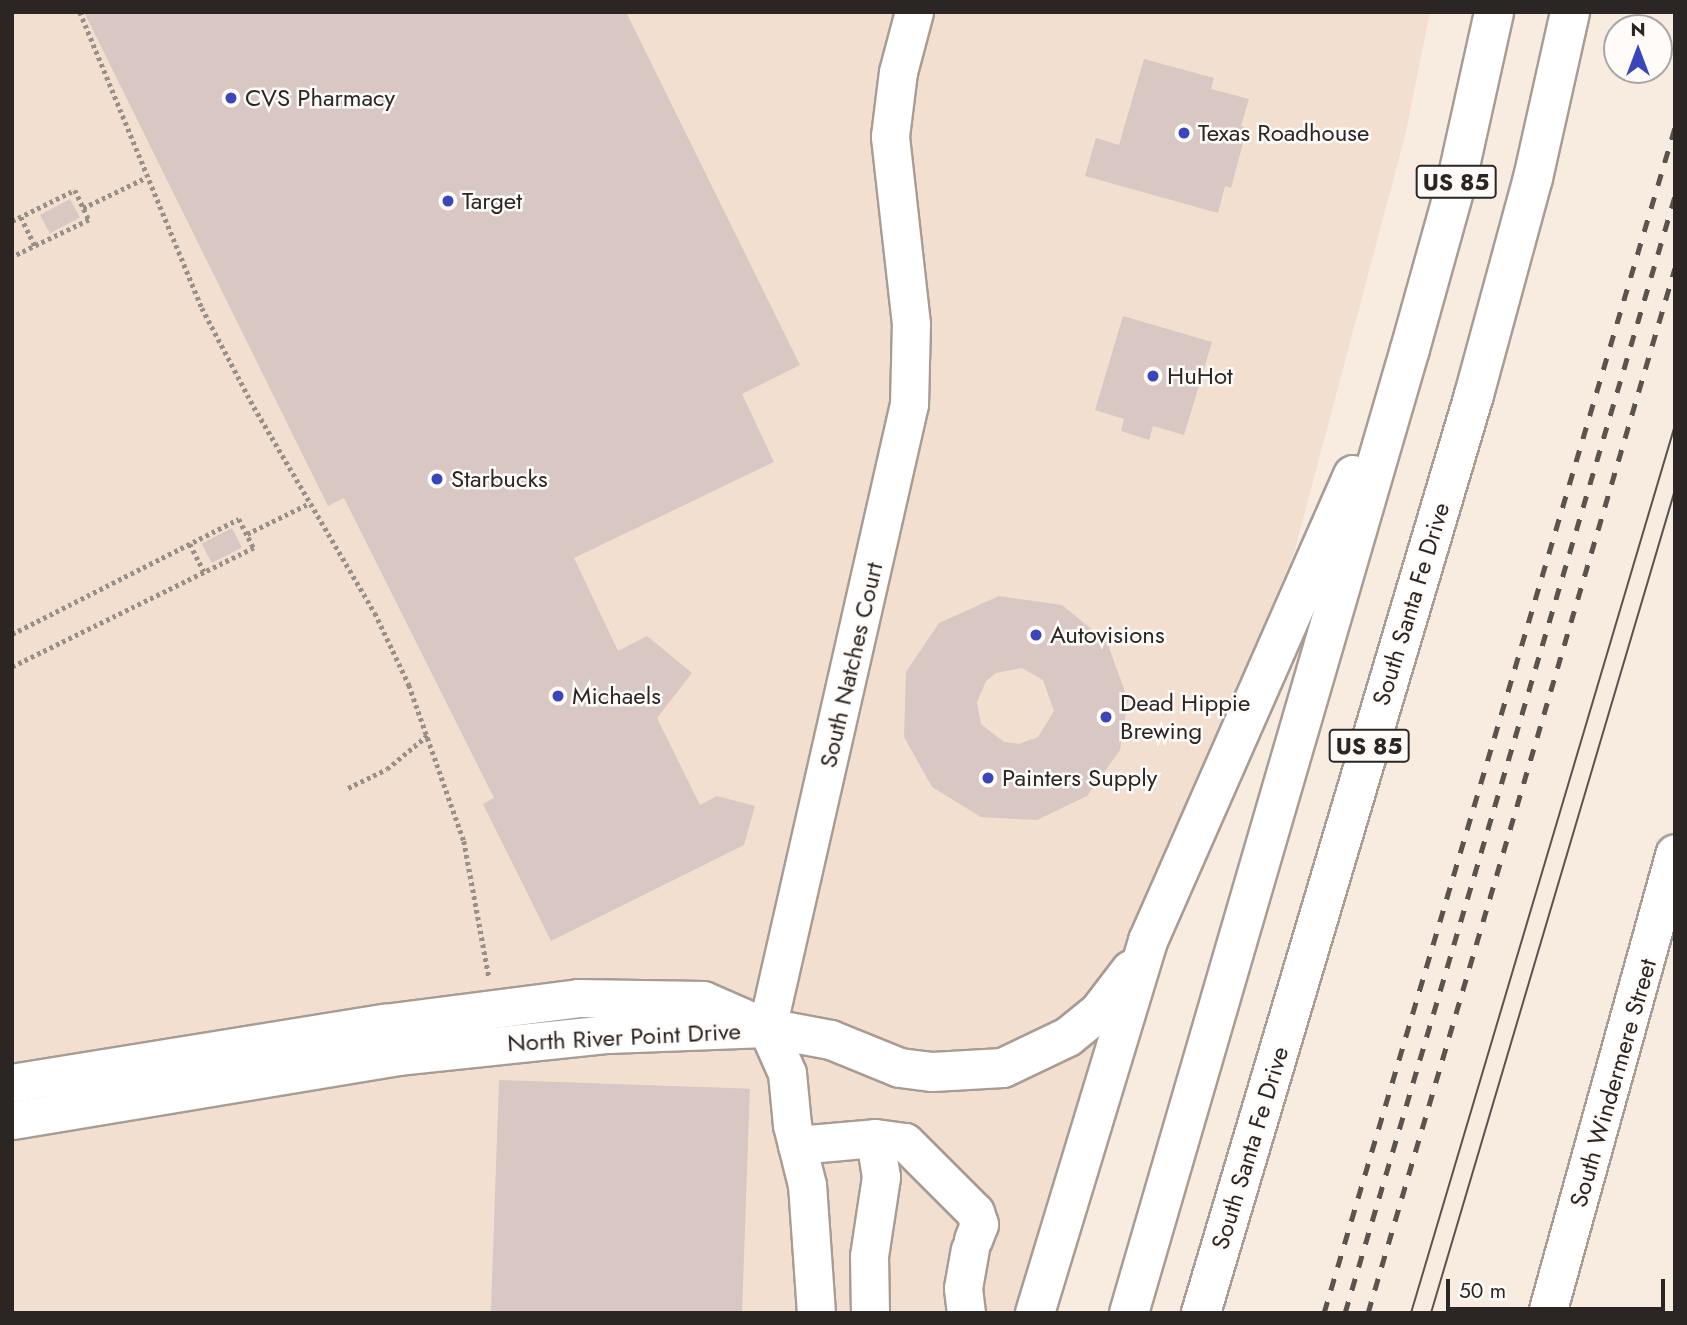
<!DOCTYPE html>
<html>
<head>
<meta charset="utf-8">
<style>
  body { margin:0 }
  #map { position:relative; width:1687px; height:1325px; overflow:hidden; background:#f8ece1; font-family:Jost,sans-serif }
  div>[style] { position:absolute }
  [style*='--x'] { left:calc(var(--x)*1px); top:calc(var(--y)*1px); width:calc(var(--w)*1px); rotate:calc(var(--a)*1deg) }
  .built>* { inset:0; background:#f2dfcf }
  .building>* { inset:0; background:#d8c7c3; transform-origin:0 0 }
  .path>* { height:4.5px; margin-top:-2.25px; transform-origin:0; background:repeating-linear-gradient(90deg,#989088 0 3.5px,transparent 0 7px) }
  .roads { filter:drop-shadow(2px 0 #a89c93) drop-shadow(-2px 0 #a89c93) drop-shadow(0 2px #a89c93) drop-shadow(0 -2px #a89c93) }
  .minor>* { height:37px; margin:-18.5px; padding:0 18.5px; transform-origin:18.5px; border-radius:18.5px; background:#fff }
  .highway>* { height:38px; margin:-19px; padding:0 19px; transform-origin:19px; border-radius:19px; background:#fff }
  .tram>* { height:2px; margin:-1px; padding:0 1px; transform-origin:1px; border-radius:1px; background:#5a534e }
  .rail>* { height:5px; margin-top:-2.5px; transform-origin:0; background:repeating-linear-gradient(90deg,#5a534e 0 12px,transparent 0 24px) }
  .dots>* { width:19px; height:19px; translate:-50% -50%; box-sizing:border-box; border:4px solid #fefbf9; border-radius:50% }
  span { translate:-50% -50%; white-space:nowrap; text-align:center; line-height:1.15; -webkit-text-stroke:5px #fefbf9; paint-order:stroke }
  .shield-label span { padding:2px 5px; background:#fefbf9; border:2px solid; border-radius:5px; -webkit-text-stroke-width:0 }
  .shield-label { font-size:23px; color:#2b2623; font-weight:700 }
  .poi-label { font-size:24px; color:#2b2623 }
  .left { translate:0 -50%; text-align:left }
  .street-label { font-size:24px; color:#2b2623 }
  .frame { position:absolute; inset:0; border:14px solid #2b2623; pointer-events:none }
  .north { position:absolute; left:1603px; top:14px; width:70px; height:70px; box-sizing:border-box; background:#fefbf9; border:2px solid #aaa6a3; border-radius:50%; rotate:0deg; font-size:19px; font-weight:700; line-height:28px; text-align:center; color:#2b2623 }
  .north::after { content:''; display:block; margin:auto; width:24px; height:32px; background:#3b46ba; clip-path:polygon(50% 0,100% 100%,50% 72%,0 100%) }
  .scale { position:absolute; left:1446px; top:1279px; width:219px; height:32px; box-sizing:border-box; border:4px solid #2b2623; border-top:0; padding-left:9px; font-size:21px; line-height:24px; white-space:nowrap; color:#2b2623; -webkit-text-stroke:5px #fefbf9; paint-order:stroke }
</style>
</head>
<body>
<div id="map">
  <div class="built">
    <i style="clip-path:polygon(12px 12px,1430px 12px,1405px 136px,1294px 553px,1174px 839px,1019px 1313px,12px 1313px)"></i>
  </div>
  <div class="building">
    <i style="clip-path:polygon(84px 12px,626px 12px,800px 365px,742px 394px,774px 462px,574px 558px,618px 651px,647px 636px,692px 673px,657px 718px,700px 805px,717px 796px,755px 806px,744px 845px,551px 941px,483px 804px,494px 798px,344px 498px,328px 506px)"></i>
    <i style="clip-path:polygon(1144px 59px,1214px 78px,1211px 89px,1249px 99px,1241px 126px,1247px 128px,1231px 188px,1225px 186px,1218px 213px,1085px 176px,1096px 138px,1119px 145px)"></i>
    <i style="left:70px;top:199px;width:21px;height:34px;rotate:62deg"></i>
    <i style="clip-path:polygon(1123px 316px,1212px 342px,1184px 435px,1153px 426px,1149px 440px,1121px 431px,1124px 419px,1095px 410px)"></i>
    <i style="left:232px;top:528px;width:22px;height:34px;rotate:63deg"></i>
    <i style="clip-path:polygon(evenodd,999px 596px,1062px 605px,1107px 642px,1128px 700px,1120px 750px,1087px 796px,1037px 820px,981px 817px,932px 787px,904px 737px,906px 672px,939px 623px,999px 596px,1022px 668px,1043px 680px,1054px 711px,1038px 737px,1019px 744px,1004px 742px,981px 724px,977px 702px,986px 681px,996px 673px,1022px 668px)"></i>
    <i style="left:499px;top:1080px;width:251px;height:233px;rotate:2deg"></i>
  </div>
  <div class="path">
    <i style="--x:80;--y:12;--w:320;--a:67.6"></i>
    <i style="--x:202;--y:308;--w:112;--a:62.3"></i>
    <i style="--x:254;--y:407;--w:239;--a:59.6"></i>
    <i style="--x:375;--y:613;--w:80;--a:64.7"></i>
    <i style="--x:409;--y:685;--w:165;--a:70.6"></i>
    <i style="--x:464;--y:841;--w:138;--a:79.6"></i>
    <i style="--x:83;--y:208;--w:69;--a:-25.8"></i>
    <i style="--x:21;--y:217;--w:32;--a:64"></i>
    <i style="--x:12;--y:221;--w:70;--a:-26.2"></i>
    <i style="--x:75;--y:190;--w:33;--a:65"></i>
    <i style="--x:89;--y:220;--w:85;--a:154.3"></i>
    <i style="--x:247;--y:534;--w:70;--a:-26.2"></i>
    <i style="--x:190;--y:544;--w:31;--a:63"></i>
    <i style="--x:12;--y:634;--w:254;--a:-26.9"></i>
    <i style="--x:239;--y:519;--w:33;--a:63"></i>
    <i style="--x:254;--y:548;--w:270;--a:153.8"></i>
    <i style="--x:348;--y:788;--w:43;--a:-26"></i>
    <i style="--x:387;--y:769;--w:55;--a:-39.8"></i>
  </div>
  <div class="roads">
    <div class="minor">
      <i style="--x:12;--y:1083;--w:377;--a:-9.2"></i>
      <i style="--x:384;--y:1023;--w:196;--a:-7.3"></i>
      <i style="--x:578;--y:998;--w:125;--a:0.9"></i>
      <i style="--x:703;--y:1000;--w:70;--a:23.6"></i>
      <i style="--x:12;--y:1120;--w:390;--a:-9.4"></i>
      <i style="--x:397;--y:1056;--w:212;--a:-6"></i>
      <i style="--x:608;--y:1034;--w:158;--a:-2.2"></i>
      <i style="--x:797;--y:1145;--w:78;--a:-5.1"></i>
      <i style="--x:875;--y:1138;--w:30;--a:8"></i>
      <i style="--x:905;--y:1142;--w:99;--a:45"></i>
      <i style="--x:975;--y:1212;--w:13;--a:72"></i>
      <i style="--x:979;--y:1224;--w:17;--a:111"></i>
      <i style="--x:816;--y:1313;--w:128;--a:-94"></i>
      <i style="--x:807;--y:1185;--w:62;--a:-104"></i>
      <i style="--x:792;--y:1125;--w:52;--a:-95.5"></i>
      <i style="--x:787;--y:1073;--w:49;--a:-114"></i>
      <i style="--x:767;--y:1028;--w:640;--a:-77.18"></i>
      <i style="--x:909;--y:404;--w:80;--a:-88.6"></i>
      <i style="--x:911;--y:324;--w:189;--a:-96.4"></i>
      <i style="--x:890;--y:136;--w:64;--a:-82.9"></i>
      <i style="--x:898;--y:72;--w:62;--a:-75.1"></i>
      <i style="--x:870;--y:1313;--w:57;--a:-91"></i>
      <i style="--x:869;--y:1256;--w:80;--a:-81.4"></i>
      <i style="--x:881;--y:1177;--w:39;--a:-99"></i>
      <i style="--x:966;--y:1313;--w:25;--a:-97"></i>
      <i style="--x:963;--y:1288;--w:39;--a:-80"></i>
      <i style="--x:1547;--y:1313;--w:477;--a:-74.5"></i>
    </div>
    <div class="highway">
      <i style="--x:767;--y:1028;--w:65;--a:10.6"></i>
      <i style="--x:831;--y:1040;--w:74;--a:22.1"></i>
      <i style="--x:900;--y:1068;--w:33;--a:7"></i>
      <i style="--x:933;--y:1072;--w:70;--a:-3.3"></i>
      <i style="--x:1003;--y:1068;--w:72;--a:-25.5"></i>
      <i style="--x:1068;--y:1037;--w:38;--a:-39"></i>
      <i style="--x:1098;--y:1013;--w:54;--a:-52.5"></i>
      <i style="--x:1035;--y:1313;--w:389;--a:-73.1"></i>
      <i style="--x:1148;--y:941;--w:509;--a:-66.25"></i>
      <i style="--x:1129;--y:1313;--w:1004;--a:-73.75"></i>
      <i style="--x:1410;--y:349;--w:171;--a:-74.4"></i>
      <i style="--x:1456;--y:184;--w:176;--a:-77.5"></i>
      <i style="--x:1201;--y:1313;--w:958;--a:-73.44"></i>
      <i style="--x:1474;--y:395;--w:225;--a:-74.8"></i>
      <i style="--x:1533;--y:178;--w:170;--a:-77.4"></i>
    </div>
  </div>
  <div class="tram">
    <i style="--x:1411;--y:1313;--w:926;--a:-73.44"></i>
    <i style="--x:1431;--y:1313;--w:858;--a:-73.49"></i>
  </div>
  <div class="rail">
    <i style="--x:1324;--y:1313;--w:1237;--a:-73.51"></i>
    <i style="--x:1345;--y:1313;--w:1165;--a:-73.54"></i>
    <i style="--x:1368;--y:1313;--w:1089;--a:-73.63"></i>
  </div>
  <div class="dots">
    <i style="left:231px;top:98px;background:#3b46ba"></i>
    <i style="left:1184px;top:133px;background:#3b46ba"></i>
    <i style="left:448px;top:201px;background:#3b46ba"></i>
    <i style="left:1153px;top:376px;background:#3b46ba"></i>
    <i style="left:437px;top:479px;background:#3b46ba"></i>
    <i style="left:1036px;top:635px;background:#3b46ba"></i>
    <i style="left:558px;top:696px;background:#3b46ba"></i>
    <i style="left:1106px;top:717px;background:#3b46ba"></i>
    <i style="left:988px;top:778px;background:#3b46ba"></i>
  </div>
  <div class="shield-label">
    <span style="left:1456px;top:182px">US 85</span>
    <span style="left:1369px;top:746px">US 85</span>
  </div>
  <div class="poi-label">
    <span class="left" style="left:245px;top:98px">CVS Pharmacy</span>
    <span class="left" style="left:1198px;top:133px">Texas Roadhouse</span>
    <span class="left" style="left:462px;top:201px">Target</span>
    <span class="left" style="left:1167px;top:376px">HuHot</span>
    <span class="left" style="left:451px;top:479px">Starbucks</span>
    <span class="left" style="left:1050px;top:635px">Autovisions</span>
    <span class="left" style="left:572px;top:696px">Michaels</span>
    <span class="left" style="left:1120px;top:717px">Dead Hippie<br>Brewing</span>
    <span class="left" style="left:1002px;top:778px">Painters Supply</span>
  </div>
  <div class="street-label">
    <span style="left:1411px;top:604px;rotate:-73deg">South Santa Fe Drive</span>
    <span style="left:851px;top:665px;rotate:-77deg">South Natches Court</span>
    <span style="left:624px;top:1037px;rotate:-3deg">North River Point Drive</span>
    <span style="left:1613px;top:1083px;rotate:-74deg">South Windermere Street</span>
    <span style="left:1250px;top:1148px;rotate:-73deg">South Santa Fe Drive</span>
  </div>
  <div class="frame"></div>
  <div class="north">N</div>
  <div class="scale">50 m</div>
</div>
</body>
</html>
